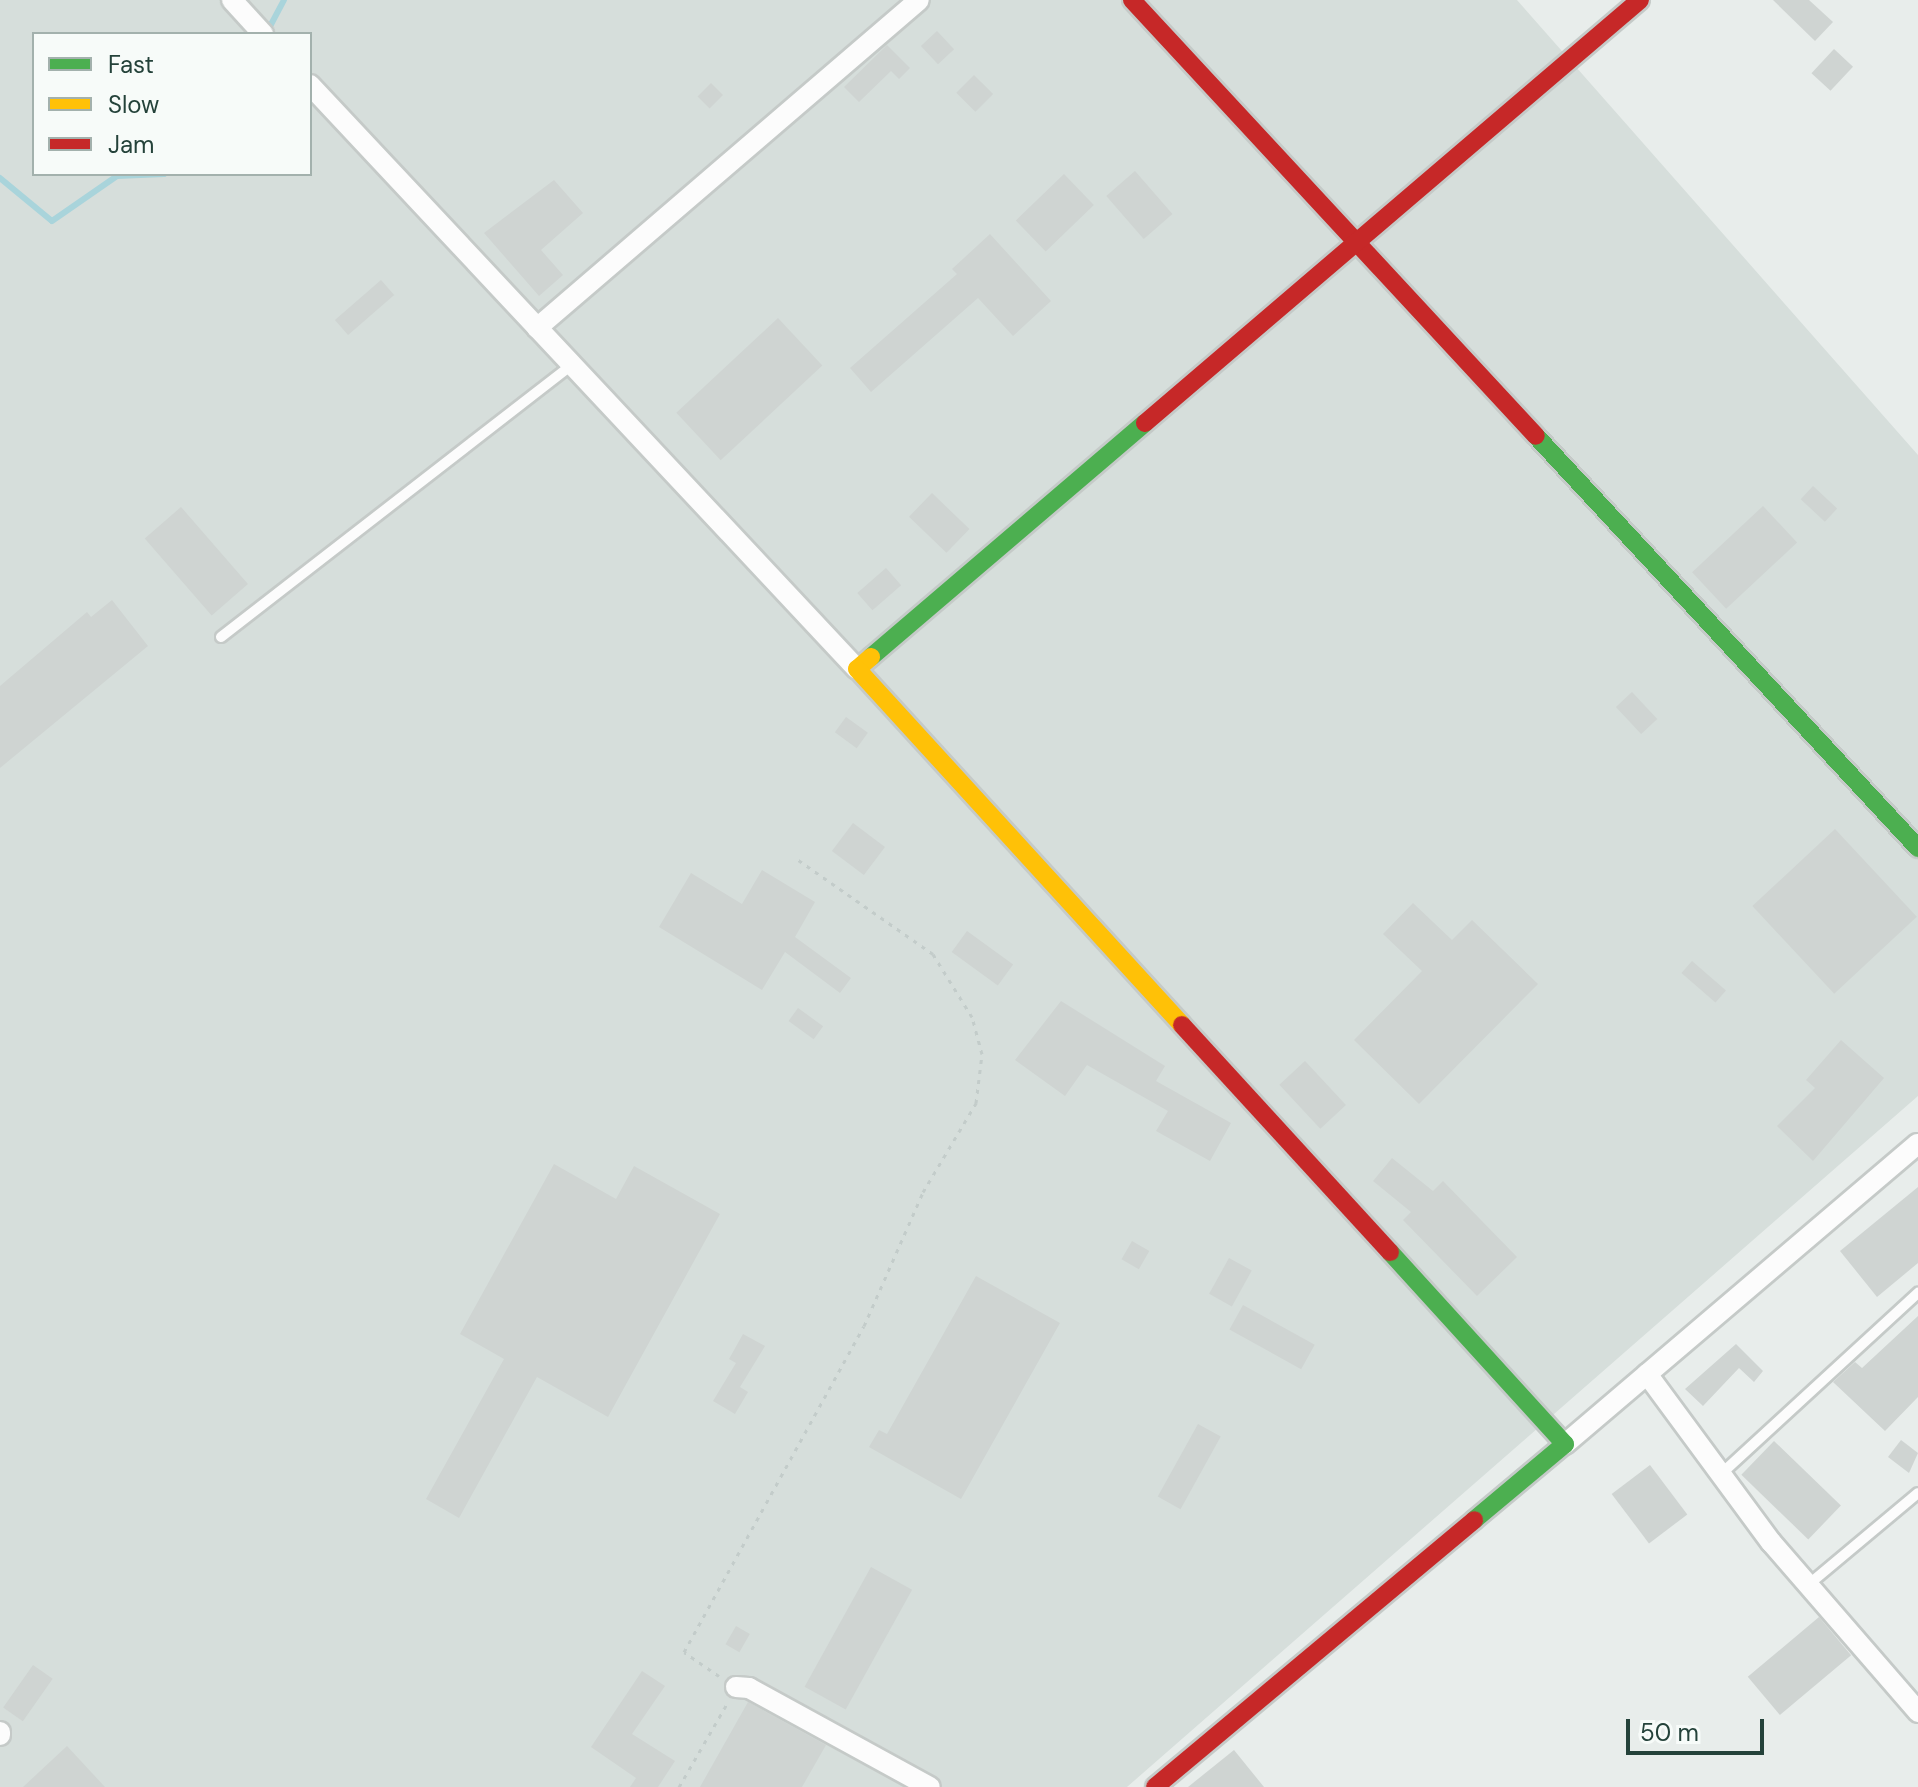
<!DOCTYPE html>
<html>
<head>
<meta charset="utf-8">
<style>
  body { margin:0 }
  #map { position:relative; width:1918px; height:1787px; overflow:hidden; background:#e8edeb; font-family:"DM Sans",sans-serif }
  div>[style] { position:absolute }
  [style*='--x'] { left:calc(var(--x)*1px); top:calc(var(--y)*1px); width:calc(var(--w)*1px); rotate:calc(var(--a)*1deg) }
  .built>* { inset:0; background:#d6dedb }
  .stream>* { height:6px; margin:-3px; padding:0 3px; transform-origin:3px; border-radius:3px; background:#a9d4db }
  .building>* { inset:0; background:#cfd4d2; transform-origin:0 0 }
  .path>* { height:3px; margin-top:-1.5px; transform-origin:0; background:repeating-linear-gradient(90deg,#c3ccca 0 4px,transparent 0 10px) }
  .roads { filter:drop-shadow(2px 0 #c5cac8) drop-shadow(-2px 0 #c5cac8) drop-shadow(0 2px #c5cac8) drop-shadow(0 -2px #c5cac8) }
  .lane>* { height:10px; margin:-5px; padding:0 5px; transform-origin:5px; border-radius:5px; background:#fcfcfc }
  .street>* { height:20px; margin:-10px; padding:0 10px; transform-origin:10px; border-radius:10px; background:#fcfcfc }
  .fast>* { height:18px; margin:-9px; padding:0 9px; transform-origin:9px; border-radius:9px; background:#4caf50 }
  .slow>* { height:18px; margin:-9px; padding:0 9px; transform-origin:9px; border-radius:9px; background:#ffc107 }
  .jam>* { height:18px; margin:-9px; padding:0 9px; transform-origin:9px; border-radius:9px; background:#c62828 }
  span { translate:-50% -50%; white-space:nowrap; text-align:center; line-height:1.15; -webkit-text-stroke:6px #f7fbf9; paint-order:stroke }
  .legend { position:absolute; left:32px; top:32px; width:280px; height:144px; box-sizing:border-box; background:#f7fbf9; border:2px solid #a3b1ad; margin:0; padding:10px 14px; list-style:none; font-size:24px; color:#24423a }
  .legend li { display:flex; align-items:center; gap:16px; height:40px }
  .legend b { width:40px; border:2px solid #a3b1ad }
  .scale { position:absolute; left:1626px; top:1719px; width:138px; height:36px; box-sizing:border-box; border:4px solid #24423a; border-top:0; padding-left:10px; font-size:24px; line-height:28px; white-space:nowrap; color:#24423a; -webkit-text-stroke:6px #f7fbf9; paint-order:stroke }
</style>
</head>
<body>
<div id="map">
  <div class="built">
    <i style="clip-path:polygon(evenodd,0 0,1517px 0,1918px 455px,1918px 1096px,1127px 1787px,0 1787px,0 0,34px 34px,310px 34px,310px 174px,34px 174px,34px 34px)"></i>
  </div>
  <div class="stream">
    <i style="--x:267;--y:32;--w:36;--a:-62"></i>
    <i style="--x:0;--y:178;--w:67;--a:39.6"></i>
    <i style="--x:52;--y:221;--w:79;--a:-34.7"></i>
    <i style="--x:117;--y:176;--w:47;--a:-2.4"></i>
  </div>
  <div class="building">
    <i style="clip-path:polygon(1773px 0,1809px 0,1833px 22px,1815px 41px)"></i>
    <i style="left:937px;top:31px;width:25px;height:22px;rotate:47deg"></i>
    <i style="clip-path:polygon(887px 45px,910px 68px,899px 79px,891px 71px,859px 102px,844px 87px)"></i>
    <i style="left:1834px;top:49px;width:26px;height:33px;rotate:43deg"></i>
    <i style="left:974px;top:75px;width:27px;height:25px;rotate:45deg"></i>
    <i style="left:711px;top:83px;width:17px;height:19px;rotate:45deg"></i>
    <i style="left:1135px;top:171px;width:57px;height:38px;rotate:49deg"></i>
    <i style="left:1064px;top:174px;width:43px;height:67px;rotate:46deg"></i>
    <i style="clip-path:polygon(554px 180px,583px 213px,541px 250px,563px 275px,539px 296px,484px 233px)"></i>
    <i style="clip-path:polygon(990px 234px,1051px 301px,1013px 336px,978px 298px,871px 392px,850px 368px,957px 274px,952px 269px)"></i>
    <i style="left:381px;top:280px;width:20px;height:61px;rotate:49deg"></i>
    <i style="left:778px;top:318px;width:65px;height:139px;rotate:47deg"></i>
    <i style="left:1813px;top:486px;width:33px;height:18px;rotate:43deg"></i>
    <i style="left:932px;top:493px;width:52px;height:33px;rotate:44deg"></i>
    <i style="left:1763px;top:506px;width:50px;height:97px;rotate:47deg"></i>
    <i style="left:181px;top:507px;width:102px;height:48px;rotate:49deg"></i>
    <i style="left:886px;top:568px;width:23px;height:38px;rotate:49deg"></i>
    <i style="clip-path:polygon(112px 600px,148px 646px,0 768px,0 686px,87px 612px,91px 617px)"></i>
    <i style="left:1632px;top:692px;width:37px;height:22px;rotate:47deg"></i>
    <i style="left:846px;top:717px;width:27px;height:19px;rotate:36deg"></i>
    <i style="left:853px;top:823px;width:40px;height:35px;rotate:37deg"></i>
    <i style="left:1835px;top:829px;width:120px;height:113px;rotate:47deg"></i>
    <i style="clip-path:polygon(762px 870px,815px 902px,795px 937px,851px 978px,840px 993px,785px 952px,762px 990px,659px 927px,691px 873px,742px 904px)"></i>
    <i style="clip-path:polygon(1413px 903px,1452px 940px,1472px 920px,1538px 984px,1419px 1104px,1354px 1040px,1422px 971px,1383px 934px)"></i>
    <i style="left:967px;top:931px;width:57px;height:26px;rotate:36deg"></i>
    <i style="left:1692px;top:961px;width:45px;height:16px;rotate:41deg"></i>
    <i style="clip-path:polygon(1061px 1001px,1165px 1066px,1156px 1081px,1231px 1123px,1210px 1161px,1156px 1131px,1168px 1111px,1087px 1065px,1065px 1096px,1015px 1060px)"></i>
    <i style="left:798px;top:1008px;width:31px;height:16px;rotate:36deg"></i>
    <i style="clip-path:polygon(1841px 1040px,1884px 1078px,1813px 1161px,1777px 1126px,1815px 1088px,1806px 1080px)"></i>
    <i style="left:1305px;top:1061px;width:60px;height:35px;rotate:47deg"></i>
    <i style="clip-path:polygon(1392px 1158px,1433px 1191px,1443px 1181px,1517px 1257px,1477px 1296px,1403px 1220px,1411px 1212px,1373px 1181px)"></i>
    <i style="clip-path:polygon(554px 1164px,616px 1199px,634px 1166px,720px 1214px,608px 1417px,537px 1377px,459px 1518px,426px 1499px,504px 1359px,460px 1334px)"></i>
    <i style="clip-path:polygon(1918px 1187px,1918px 1263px,1877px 1297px,1840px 1251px)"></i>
    <i style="left:1132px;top:1241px;width:20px;height:21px;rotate:30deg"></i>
    <i style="left:1229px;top:1258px;width:26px;height:41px;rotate:29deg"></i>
    <i style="clip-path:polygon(976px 1276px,1060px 1323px,961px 1499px,869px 1447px,879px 1430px,887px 1434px)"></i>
    <i style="left:1243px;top:1305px;width:82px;height:28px;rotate:29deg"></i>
    <i style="clip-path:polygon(1918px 1316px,1918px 1397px,1885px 1431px,1833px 1382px,1855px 1362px,1862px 1368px)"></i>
    <i style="clip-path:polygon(743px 1334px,765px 1346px,740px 1387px,748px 1392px,735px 1414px,713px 1401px,736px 1363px,729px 1359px)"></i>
    <i style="clip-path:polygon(1736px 1344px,1763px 1371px,1754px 1382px,1739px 1368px,1703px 1406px,1685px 1389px)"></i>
    <i style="left:1198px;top:1424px;width:26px;height:83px;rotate:29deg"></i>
    <i style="clip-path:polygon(1901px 1440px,1918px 1453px,1909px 1473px,1888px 1457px)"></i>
    <i style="left:1774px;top:1441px;width:93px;height:47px;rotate:44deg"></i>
    <i style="left:1650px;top:1465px;width:62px;height:48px;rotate:53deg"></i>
    <i style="left:871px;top:1567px;width:47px;height:137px;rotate:29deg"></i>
    <i style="left:1819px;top:1617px;width:50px;height:93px;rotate:50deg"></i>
    <i style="left:736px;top:1626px;width:16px;height:21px;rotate:30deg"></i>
    <i style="left:33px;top:1665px;width:24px;height:52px;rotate:35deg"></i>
    <i style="clip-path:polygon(642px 1671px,665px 1686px,632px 1734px,675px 1761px,658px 1787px,630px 1787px,636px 1778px,591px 1747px)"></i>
    <i style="clip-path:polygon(748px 1702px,826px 1745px,802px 1787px,700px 1787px)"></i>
    <i style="clip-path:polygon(67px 1746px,105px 1787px,23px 1787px)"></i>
    <i style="clip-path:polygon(1234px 1750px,1264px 1787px,1188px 1787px)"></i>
  </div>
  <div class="path">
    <i style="--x:719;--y:1676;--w:42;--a:-145.6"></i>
    <i style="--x:684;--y:1652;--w:372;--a:-61.1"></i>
    <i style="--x:864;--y:1326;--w:146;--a:-66.2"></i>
    <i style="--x:923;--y:1192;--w:104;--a:-59.2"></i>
    <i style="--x:976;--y:1103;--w:49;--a:-83"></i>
    <i style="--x:982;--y:1054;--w:38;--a:-105"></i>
    <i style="--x:972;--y:1017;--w:74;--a:-121.8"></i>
    <i style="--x:933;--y:954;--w:169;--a:-145.1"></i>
    <i style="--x:679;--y:1787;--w:96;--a:-60"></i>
  </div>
  <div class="roads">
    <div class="lane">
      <i style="--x:221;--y:637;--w:444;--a:-37.8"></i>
      <i style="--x:1721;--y:1474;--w:268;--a:-42.6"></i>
      <i style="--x:1808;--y:1585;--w:143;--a:-39.9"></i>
    </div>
    <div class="street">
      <i style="--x:232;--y:0;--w:46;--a:47.6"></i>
      <i style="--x:310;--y:85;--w:800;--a:46.87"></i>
      <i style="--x:537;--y:328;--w:503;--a:-40.65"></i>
      <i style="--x:1647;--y:1374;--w:209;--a:53.6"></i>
      <i style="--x:1771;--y:1542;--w:225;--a:49.1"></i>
      <i style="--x:1565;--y:1444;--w:463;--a:-40.4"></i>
      <i style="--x:736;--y:1687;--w:13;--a:4"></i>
      <i style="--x:749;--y:1688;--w:206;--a:28.7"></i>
      <i style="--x:0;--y:1732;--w:3;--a:90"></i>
    </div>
    <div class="fast">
      <i style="--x:1536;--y:436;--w:562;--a:47.16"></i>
      <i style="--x:871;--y:657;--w:360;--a:-40.5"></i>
      <i style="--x:1390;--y:1252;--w:260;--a:47.7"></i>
      <i style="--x:1565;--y:1444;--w:119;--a:140.1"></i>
    </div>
    <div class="slow">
      <i style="--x:871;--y:657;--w:18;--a:139"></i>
      <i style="--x:857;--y:669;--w:482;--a:47.6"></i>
    </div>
    <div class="jam">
      <i style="--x:1132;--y:0;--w:594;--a:47.18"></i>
      <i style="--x:1145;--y:423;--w:651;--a:-40.52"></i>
      <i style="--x:1182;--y:1025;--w:308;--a:47.5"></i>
      <i style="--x:1155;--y:1787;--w:416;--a:-39.9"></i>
    </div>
  </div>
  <ul class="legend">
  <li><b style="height:10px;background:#4caf50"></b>Fast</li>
  <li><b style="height:10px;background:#ffc107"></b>Slow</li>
  <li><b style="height:10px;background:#c62828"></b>Jam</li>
  </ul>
  <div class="scale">50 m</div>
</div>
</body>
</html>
